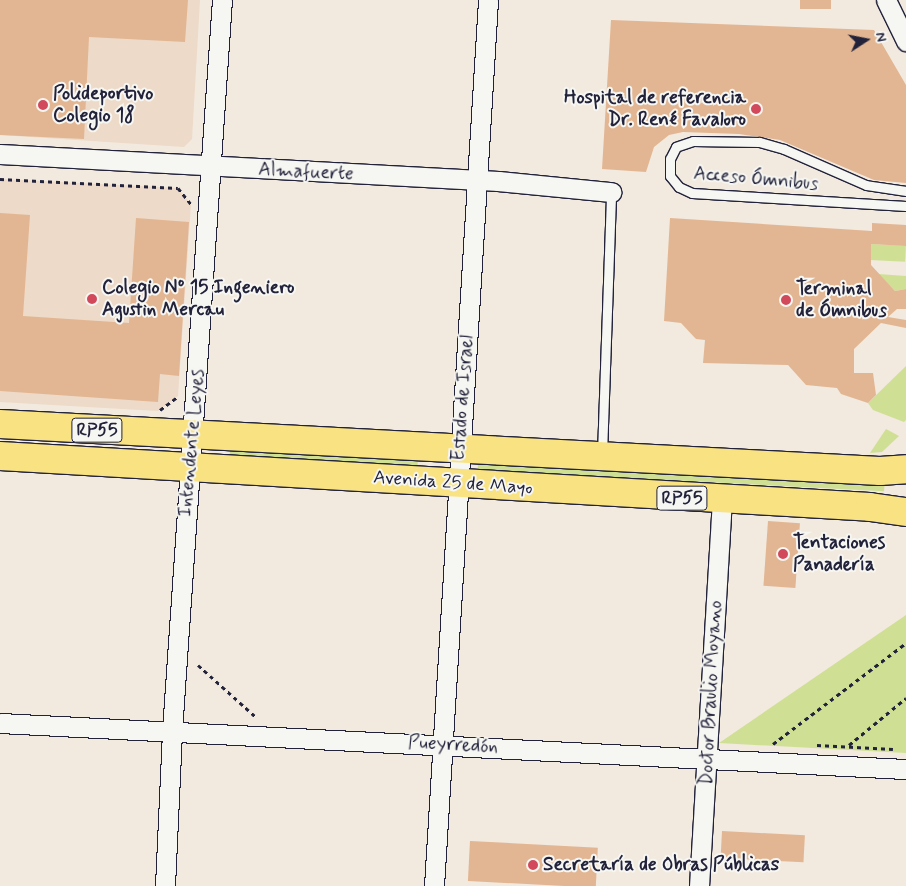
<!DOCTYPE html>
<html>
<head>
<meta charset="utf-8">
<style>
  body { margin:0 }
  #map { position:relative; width:906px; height:886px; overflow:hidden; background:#f2e9df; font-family:Mynerve,sans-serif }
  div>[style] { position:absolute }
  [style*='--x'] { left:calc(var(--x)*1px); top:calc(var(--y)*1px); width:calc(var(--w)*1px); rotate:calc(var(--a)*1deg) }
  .built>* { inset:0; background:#eddac8 }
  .green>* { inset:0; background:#cfe094; transform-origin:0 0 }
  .building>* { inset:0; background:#e2b692; transform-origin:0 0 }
  .path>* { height:3px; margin-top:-1.5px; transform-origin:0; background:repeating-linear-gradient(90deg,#22223b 0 4px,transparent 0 8px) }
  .roads { filter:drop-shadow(1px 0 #22223b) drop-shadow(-1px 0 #22223b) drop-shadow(0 1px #22223b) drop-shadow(0 -1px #22223b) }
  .service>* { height:9px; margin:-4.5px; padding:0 4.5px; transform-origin:4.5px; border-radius:4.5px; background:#f6f6f2 }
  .minor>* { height:19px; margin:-9.5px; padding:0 9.5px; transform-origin:9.5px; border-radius:9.5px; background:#f6f6f2 }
  .primary>* { height:28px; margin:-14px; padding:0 14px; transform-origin:14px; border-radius:14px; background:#f8e281 }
  .dots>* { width:14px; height:14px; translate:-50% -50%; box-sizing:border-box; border:2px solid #f6f6f2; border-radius:50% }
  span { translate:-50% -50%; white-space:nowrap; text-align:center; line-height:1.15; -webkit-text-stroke:4px #f6f6f2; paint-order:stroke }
  .shield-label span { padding:1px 4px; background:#f6f6f2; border:1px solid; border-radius:4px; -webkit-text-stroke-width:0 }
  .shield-label { font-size:18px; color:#22223b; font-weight:700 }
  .poi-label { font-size:19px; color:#22223b; font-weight:700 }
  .left { translate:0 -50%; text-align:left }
  .right { translate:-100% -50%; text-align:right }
  .street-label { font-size:19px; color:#22223b }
  .north { position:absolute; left:841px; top:15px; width:50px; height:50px; -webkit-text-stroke:4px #f6f6f2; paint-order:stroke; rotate:79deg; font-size:14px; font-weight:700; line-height:20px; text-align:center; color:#22223b }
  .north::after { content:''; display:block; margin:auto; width:18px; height:22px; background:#22223b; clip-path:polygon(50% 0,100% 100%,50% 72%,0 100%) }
</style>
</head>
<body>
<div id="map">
  <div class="built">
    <i style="clip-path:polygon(0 0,200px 0,192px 139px,184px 147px,0 135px)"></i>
    <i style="clip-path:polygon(0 179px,178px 188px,191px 204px,178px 396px,158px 411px,0 402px)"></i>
  </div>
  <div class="green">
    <i style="left:871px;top:244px;width:35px;height:16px;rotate:3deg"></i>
    <i style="clip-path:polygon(878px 274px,906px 276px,906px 289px,895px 291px)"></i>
    <i style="clip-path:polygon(906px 366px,906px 420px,904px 422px,873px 410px,868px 403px)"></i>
    <i style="clip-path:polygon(886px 429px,899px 436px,882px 452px,870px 453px)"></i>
    <i style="left:0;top:442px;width:173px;height:5px;rotate:3deg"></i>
    <i style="left:230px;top:451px;width:188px;height:5px;rotate:3deg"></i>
    <i style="left:478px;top:463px;width:407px;height:7px;rotate:3deg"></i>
    <i style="clip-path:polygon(906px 615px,906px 753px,719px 743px,722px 741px)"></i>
  </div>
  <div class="building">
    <i style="clip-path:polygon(0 0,188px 0,185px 42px,89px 37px,84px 139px,0 135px)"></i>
    <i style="left:800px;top:0;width:31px;height:9px"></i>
    <i style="clip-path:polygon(611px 20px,874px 30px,906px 85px,906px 183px,874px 180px,780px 140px,739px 134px,683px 132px,669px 135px,654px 147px,646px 172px,602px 169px)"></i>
    <i style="clip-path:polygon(0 213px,30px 215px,23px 316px,129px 323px,136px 218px,189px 222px,179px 376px,160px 374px,158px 402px,0 391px)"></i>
    <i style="clip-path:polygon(670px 218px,872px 231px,872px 223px,906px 225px,906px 246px,871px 244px,871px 265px,895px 291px,906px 289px,906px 309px,897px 309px,888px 317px,906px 320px,906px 328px,881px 323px,854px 349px,854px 373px,873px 373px,876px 395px,868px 403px,841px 394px,837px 388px,806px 385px,788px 365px,703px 363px,705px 340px,696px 339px,681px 323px,664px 321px)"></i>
    <i style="left:768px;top:521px;width:32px;height:65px;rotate:4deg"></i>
    <i style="left:722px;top:831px;width:83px;height:27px;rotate:3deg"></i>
    <i style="left:470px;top:841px;width:128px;height:40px;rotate:3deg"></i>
  </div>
  <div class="path">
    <i style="--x:0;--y:179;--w:178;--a:2.9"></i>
    <i style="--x:178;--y:188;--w:21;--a:51"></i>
    <i style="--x:160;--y:410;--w:21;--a:-37"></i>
    <i style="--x:198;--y:665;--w:79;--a:41.9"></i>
    <i style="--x:773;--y:744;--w:167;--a:-37.2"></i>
    <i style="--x:817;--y:745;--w:76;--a:3"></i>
    <i style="--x:849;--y:745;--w:74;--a:-39.5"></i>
  </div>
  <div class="roads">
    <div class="service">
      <i style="--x:906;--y:191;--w:40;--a:-171.5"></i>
      <i style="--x:866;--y:185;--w:90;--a:-156.3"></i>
      <i style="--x:784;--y:149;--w:26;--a:-164"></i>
      <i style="--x:759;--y:142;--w:66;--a:-179.1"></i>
      <i style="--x:693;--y:141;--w:18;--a:161"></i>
      <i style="--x:676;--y:147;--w:13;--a:117"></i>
      <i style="--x:670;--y:159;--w:17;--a:90"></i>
      <i style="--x:670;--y:176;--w:14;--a:51"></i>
      <i style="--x:679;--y:187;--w:14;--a:25"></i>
      <i style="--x:692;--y:193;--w:214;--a:3.5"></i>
      <i style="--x:602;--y:454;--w:262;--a:-88"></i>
    </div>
    <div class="minor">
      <i style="--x:886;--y:0;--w:46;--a:64"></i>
      <i style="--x:0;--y:154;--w:499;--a:3.1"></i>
      <i style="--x:498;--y:181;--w:114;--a:5.6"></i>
      <i style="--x:0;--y:723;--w:907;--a:2.91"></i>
      <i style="--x:165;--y:886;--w:155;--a:-87.4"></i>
      <i style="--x:172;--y:731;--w:733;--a:-86.09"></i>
      <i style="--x:434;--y:886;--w:888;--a:-86.51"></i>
      <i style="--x:699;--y:886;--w:387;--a:-86.6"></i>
    </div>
    <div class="primary">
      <i style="--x:0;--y:424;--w:881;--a:3.06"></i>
      <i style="--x:880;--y:471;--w:26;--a:-4"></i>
      <i style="--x:0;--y:456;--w:871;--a:3.35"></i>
      <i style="--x:870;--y:507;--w:36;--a:8"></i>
    </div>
  </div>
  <div class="dots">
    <i style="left:43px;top:105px;background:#d1495b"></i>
    <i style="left:756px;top:109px;background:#d1495b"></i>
    <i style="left:92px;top:299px;background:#d1495b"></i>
    <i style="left:786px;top:300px;background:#d1495b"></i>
    <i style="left:783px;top:554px;background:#d1495b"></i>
    <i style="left:533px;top:865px;background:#d1495b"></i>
  </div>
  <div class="shield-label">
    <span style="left:97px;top:430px">RP55</span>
    <span style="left:682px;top:498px">RP55</span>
  </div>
  <div class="poi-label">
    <span class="left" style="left:53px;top:105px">Polideportivo<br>Colegio 18</span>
    <span class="right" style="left:746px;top:109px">Hospital de referencia<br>Dr. René Favaloro</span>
    <span class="left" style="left:102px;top:299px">Colegio Nº 15 Ingeniero<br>Agustin Mercau</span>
    <span class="left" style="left:796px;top:300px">Terminal<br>de Ómnibus</span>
    <span class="left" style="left:793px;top:554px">Tentaciones<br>Panadería</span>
    <span class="left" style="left:543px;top:865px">Secretaría de Obras Públicas</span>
  </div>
  <div class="street-label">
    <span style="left:306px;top:172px;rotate:3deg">Almafuerte</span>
    <span style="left:756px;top:179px;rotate:5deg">Acceso Ómnibus</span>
    <span style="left:463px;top:398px;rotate:-86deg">Estado de Israel</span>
    <span style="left:192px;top:443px;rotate:-85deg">Intendente Leyes</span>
    <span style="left:453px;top:483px;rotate:4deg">Avenida 25 de Mayo</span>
    <span style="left:711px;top:693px;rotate:-87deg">Doctor Braulio Moyano</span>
    <span style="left:453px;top:745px;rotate:3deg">Pueyrredón</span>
  </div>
  <div class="north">N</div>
</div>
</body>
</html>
